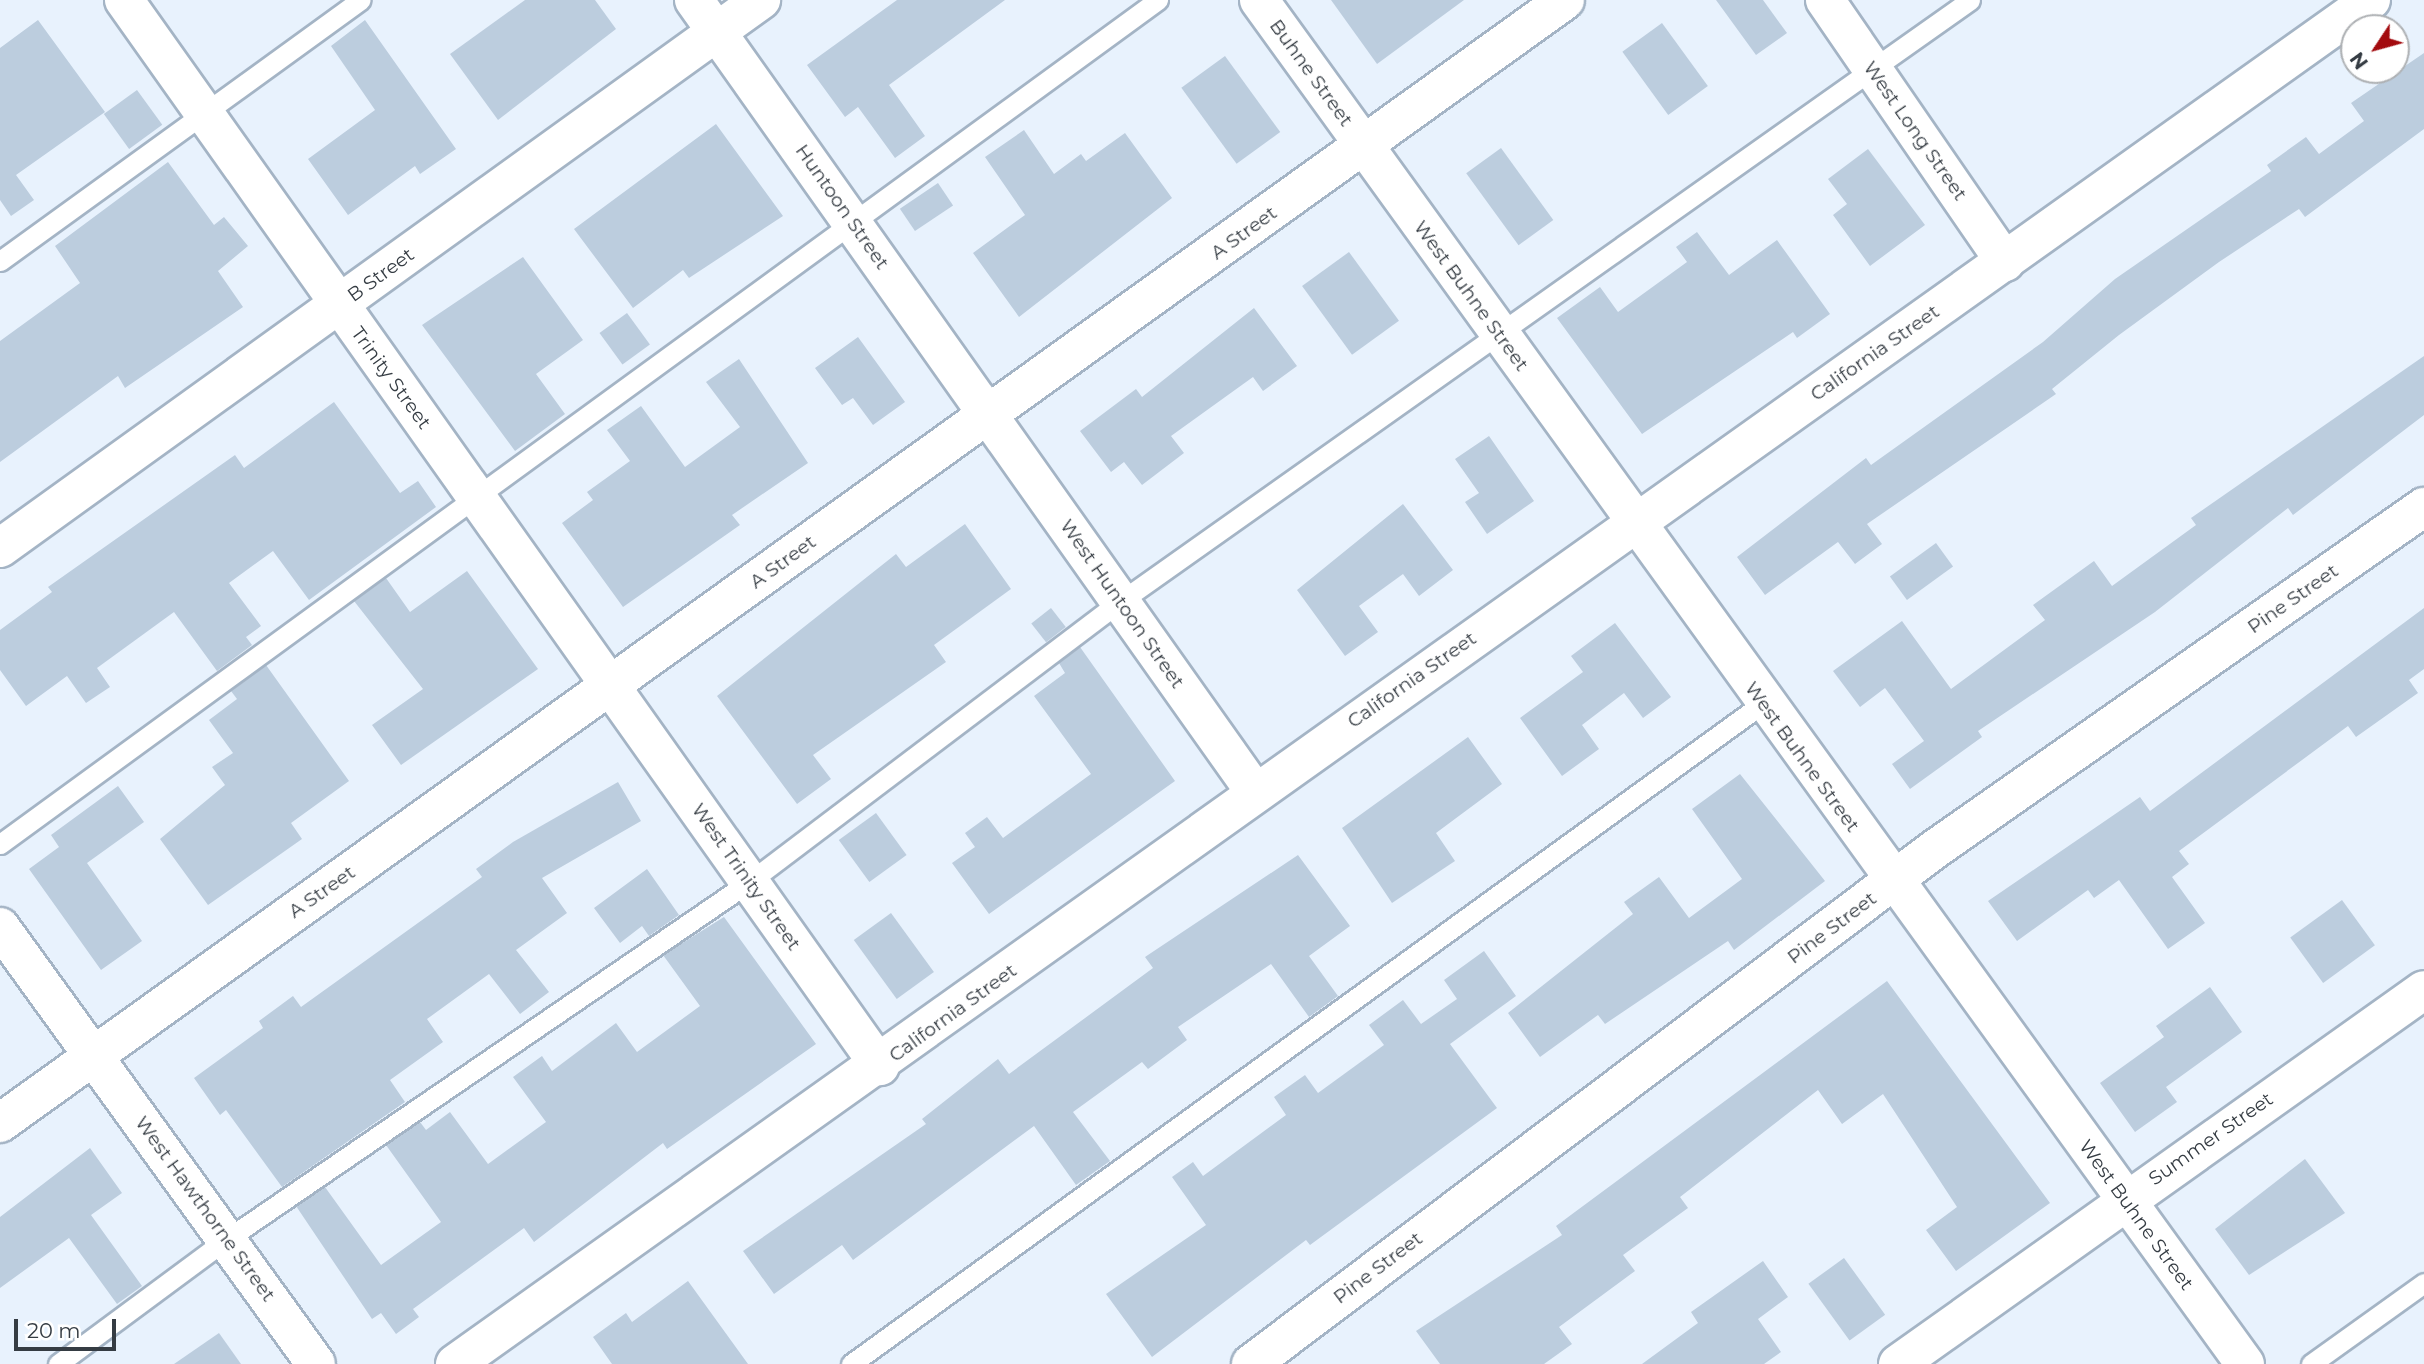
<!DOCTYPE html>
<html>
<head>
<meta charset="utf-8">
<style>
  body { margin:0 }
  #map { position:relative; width:2424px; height:1364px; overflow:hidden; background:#e8f2fd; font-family:Montserrat,sans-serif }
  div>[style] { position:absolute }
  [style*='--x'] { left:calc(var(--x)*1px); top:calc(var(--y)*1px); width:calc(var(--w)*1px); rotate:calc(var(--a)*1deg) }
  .building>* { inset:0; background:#bccdde; transform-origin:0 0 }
  .roads { filter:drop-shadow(2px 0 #a4b4c5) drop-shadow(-2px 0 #a4b4c5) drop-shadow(0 2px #a4b4c5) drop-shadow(0 -2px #a4b4c5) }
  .lane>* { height:19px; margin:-9.5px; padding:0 9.5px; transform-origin:9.5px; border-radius:9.5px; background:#fff }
  .street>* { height:38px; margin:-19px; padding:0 19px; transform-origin:19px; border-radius:19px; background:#fff }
  .secondary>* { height:38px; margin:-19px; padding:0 19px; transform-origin:19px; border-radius:19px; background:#fff }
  span { translate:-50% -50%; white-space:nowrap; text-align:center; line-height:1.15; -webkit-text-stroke:6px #fff; paint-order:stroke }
  .street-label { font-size:19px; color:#353c43 }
  .north { position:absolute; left:2340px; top:14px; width:70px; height:70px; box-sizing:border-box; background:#fff; border:2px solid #aeb1b4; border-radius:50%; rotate:234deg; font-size:19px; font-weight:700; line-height:28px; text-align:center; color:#353c43 }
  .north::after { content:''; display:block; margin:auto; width:24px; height:32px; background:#a30b0f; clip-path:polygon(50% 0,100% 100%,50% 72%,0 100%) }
  .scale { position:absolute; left:14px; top:1319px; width:102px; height:32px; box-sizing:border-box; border:4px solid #353c43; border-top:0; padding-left:9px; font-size:21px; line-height:24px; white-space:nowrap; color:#353c43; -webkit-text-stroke:5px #fff; paint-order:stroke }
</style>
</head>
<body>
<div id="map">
  <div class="building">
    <i style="clip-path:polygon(525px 0,595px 0,616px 29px,498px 120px,450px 54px)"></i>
    <i style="clip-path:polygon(897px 0,1005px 0,889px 85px,925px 136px,895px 158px,858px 107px,845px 117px,807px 65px)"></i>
    <i style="clip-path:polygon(1331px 0,1464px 0,1377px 64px)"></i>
    <i style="clip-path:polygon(1716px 0,1763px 0,1787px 33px,1756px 55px)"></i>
    <i style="clip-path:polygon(38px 20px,105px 112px,16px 175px,34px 200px,11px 216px,0 200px,0 48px)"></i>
    <i style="clip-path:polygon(365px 20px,456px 149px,420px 174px,415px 166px,348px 215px,308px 159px,375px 110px,331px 46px)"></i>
    <i style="left:1662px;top:23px;width:78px;height:49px;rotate:54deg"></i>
    <i style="clip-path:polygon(2424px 53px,2424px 129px,2305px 217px,2299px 209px,2219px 262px,2119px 335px,2052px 389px,2056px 394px,1867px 524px,1882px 544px,1855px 564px,1838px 542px,1765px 595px,1737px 557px,1866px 458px,1871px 465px,2043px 342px,2115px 279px,2271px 171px,2267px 165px,2306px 137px,2319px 154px,2364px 121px,2351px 103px)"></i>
    <i style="left:1225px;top:56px;width:94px;height:54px;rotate:54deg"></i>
    <i style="left:137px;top:90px;width:43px;height:41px;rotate:54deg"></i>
    <i style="clip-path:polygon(716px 124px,783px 216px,689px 278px,683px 270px,633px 308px,574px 229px)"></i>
    <i style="clip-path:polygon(1024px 130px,1054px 174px,1081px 154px,1086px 161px,1125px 133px,1172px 198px,1019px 317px,973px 253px,1025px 215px,985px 157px)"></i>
    <i style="left:1501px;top:148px;width:89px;height:43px;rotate:54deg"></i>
    <i style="clip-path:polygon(1868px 149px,1925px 225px,1870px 266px,1833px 215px,1847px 204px,1828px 179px)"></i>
    <i style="clip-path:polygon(168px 162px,214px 225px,224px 217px,248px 246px,218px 271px,243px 307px,125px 388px,118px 376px,0 462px,0 341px,80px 283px,55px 246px)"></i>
    <i style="left:938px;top:183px;width:27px;height:46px;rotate:56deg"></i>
    <i style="clip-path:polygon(1697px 232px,1729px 275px,1777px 240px,1830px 314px,1797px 338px,1793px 332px,1642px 434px,1557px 318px,1600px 287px,1618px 312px,1687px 262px,1676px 247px)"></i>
    <i style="left:1349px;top:252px;width:85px;height:58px;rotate:54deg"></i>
    <i style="clip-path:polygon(523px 257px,583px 340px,536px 374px,565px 414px,515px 451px,422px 325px)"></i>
    <i style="clip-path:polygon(1254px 308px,1297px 366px,1263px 391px,1253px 377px,1171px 436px,1184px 453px,1142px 485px,1124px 462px,1111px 472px,1080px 431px,1136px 389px,1142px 397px)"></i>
    <i style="left:627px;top:313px;width:39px;height:34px;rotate:54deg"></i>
    <i style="clip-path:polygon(858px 337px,905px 402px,873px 425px,853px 398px,842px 405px,815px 368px)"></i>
    <i style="clip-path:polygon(2424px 356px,2424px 415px,2293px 515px,2288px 508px,2155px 612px,1978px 731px,1982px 737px,1910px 789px,1892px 764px,1924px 741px,1885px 688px,1860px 707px,1833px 671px,1902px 621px,1951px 689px,2045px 620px,2033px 605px,2094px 561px,2112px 586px,2196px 525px,2191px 518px)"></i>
    <i style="clip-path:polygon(739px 359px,808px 463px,732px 515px,740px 525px,623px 607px,562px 523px,593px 500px,587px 492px,630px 461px,607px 430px,641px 406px,685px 467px,740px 427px,706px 382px)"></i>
    <i style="clip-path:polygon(334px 402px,400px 493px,418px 481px,436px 507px,309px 600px,273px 551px,229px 583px,261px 626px,246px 637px,252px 645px,217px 671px,174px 612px,97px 668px,110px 687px,86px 703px,67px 676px,26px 706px,0 670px,0 630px,52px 592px,48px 587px,235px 455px,244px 468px)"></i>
    <i style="clip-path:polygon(1489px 436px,1534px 501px,1487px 534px,1465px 502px,1479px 493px,1455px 459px)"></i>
    <i style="clip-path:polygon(1403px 504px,1453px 570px,1419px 596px,1403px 574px,1359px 606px,1378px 632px,1345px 656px,1297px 590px)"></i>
    <i style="clip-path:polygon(965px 524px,1011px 589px,934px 645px,946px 662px,813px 755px,831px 779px,797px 804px,717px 696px,896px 554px,906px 567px)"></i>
    <i style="left:1936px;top:543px;width:29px;height:57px;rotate:54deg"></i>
    <i style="clip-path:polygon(467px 571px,538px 669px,401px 765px,372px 725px,423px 689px,354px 601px,386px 578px,410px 612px)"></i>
    <i style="left:1051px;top:608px;width:24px;height:25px;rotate:52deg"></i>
    <i style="clip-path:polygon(2424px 608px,2424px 669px,2409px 680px,2418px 693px,2356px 737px,2348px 726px,2179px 851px,2189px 864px,2172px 877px,2205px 923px,2168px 949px,2119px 880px,2094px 898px,2088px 890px,2017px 941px,1988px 901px,2140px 797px,2150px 811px)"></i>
    <i style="clip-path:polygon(1615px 623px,1671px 697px,1643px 718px,1624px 693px,1582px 725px,1599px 749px,1562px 776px,1520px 718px,1583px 672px,1571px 656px)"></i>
    <i style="clip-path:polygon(1080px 647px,1175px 781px,989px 914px,952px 863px,975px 847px,965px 833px,987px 817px,1003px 838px,1091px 774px,1034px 696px,1065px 673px,1059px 663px)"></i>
    <i style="clip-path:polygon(266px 665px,349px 781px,291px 823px,302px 839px,208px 905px,160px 839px,225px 785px,212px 767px,233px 753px,209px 720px,237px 699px,231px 691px)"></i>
    <i style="clip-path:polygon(1468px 737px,1502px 784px,1436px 833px,1455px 861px,1392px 903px,1342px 828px)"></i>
    <i style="clip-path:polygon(1740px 774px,1825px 881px,1734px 950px,1728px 941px,1605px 1024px,1598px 1015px,1540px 1057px,1508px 1013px,1633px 914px,1624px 902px,1659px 877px,1689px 918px,1742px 879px,1692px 809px)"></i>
    <i style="clip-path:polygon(618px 782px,641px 821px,542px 878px,567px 913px,516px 950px,549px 992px,520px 1014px,489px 974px,427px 1019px,443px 1042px,390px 1080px,405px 1102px,282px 1187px,226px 1110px,220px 1115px,194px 1078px,263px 1028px,259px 1021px,293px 996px,301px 1007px,482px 877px,476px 869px,513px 842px)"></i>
    <i style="clip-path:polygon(118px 786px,144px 822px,87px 863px,142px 941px,101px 970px,29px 869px,59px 847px,51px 835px)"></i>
    <i style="left:876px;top:813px;width:52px;height:46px;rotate:54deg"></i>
    <i style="clip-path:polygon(1298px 855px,1350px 926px,1309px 956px,1338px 996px,1309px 1017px,1271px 964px,1178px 1027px,1187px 1040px,1148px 1069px,1142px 1062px,1073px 1112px,1110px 1161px,1076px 1185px,1034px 1126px,853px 1260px,842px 1245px,774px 1294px,743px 1251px,926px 1124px,922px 1119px,998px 1059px,1009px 1074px,1153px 968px,1145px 957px)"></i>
    <i style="clip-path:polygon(647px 869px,679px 915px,649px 936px,642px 926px,620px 943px,594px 908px)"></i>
    <i style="left:2342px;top:900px;width:56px;height:64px;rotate:54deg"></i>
    <i style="left:891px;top:913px;width:73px;height:46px;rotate:54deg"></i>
    <i style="clip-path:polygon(724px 917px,816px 1044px,667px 1149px,663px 1143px,534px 1242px,524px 1228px,413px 1309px,419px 1317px,396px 1334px,381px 1313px,372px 1319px,296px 1206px,325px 1187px,381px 1265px,441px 1222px,386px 1145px,420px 1122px,426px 1130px,450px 1112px,488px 1164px,546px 1122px,513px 1077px,542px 1056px,552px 1071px,616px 1023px,637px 1052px,700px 1006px,663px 955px)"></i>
    <i style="clip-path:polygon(1484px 951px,1516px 996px,1450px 1044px,1497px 1108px,1310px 1245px,1306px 1240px,1152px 1357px,1106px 1294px,1206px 1225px,1172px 1177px,1193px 1162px,1203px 1176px,1286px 1115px,1274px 1097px,1305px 1075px,1318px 1093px,1384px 1045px,1369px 1025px,1403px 1000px,1421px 1024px,1457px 999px,1444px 980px)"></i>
    <i style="clip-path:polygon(1887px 981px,2050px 1203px,1956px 1271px,1926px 1230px,1957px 1207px,1883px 1094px,1842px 1124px,1818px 1090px,1680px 1197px,1688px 1208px,1623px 1255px,1635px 1271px,1559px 1327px,1572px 1344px,1544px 1364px,1440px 1364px,1416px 1331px,1562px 1235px,1556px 1226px)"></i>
    <i style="clip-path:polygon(2210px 987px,2242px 1032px,2166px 1087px,2177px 1102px,2135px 1132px,2100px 1083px,2164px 1037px,2156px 1026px)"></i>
    <i style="clip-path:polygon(90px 1148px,122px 1193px,91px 1215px,142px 1286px,117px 1304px,69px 1238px,0 1288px,0 1217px)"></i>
    <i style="clip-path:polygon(2305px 1159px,2345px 1213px,2249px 1275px,2215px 1229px)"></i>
    <i style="left:1844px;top:1258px;width:70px;height:44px;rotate:54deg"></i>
    <i style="clip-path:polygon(1763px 1261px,1788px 1297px,1758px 1319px,1781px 1352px,1764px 1364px,1642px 1364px,1698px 1323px,1691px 1312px)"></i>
    <i style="clip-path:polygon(688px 1281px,748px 1364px,612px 1364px,593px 1337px,626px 1313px,632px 1322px)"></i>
    <i style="clip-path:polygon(219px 1333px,241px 1364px,174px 1364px)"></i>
  </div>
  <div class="roads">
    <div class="lane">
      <i style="--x:0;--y:261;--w:445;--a:-35.9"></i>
      <i style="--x:0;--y:844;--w:1433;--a:-36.09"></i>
      <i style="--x:58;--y:1364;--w:210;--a:-36.5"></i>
      <i style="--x:227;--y:1239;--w:632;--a:-34.37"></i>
      <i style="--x:749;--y:882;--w:466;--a:-37.1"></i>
      <i style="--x:1121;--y:601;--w:1040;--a:-35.29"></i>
      <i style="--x:851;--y:1364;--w:1126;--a:-35.93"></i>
      <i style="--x:2311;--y:1364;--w:139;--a:-35.6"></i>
    </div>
    <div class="street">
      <i style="--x:124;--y:0;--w:1307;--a:54.66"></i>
      <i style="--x:694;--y:0;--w:971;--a:54.69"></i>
      <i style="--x:1825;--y:0;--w:318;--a:55.5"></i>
      <i style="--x:0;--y:548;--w:938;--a:-35.76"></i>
      <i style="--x:0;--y:927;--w:539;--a:54.13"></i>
      <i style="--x:0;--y:1123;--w:1926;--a:-35.66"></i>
      <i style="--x:1251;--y:1364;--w:856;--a:-36.98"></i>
      <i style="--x:1935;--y:849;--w:597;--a:-34.97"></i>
      <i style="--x:1898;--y:1364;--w:645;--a:-35.41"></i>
    </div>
    <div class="secondary">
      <i style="--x:1259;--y:0;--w:1683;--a:54.14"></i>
      <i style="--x:455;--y:1364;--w:2352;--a:-35.45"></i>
    </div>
  </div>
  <div class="street-label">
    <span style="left:1311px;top:73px;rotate:54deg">Buhne Street</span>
    <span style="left:1915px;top:131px;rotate:55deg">West Long Street</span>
    <span style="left:842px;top:207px;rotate:55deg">Huntoon Street</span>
    <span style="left:1244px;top:233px;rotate:-36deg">A Street</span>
    <span style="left:381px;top:275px;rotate:-36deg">B Street</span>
    <span style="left:1471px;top:296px;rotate:54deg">West Buhne Street</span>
    <span style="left:1875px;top:353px;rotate:-35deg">California Street</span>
    <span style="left:391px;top:378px;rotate:54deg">Trinity Street</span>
    <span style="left:783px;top:562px;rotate:-36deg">A Street</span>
    <span style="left:2293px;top:599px;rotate:-35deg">Pine Street</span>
    <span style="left:1122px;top:604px;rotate:55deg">West Huntoon Street</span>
    <span style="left:1412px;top:680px;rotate:-35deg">California Street</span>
    <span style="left:1802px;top:757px;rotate:54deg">West Buhne Street</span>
    <span style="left:746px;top:877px;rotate:55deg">West Trinity Street</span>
    <span style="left:322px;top:892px;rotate:-35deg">A Street</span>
    <span style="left:1832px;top:928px;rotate:-37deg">Pine Street</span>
    <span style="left:953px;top:1013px;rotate:-36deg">California Street</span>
    <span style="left:2211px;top:1139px;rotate:-35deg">Summer Street</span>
    <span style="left:205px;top:1209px;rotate:54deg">West Hawthorne Street</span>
    <span style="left:2136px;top:1215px;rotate:54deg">West Buhne Street</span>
    <span style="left:1378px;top:1268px;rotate:-37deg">Pine Street</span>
  </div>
  <div class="north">N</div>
  <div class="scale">20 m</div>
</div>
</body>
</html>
